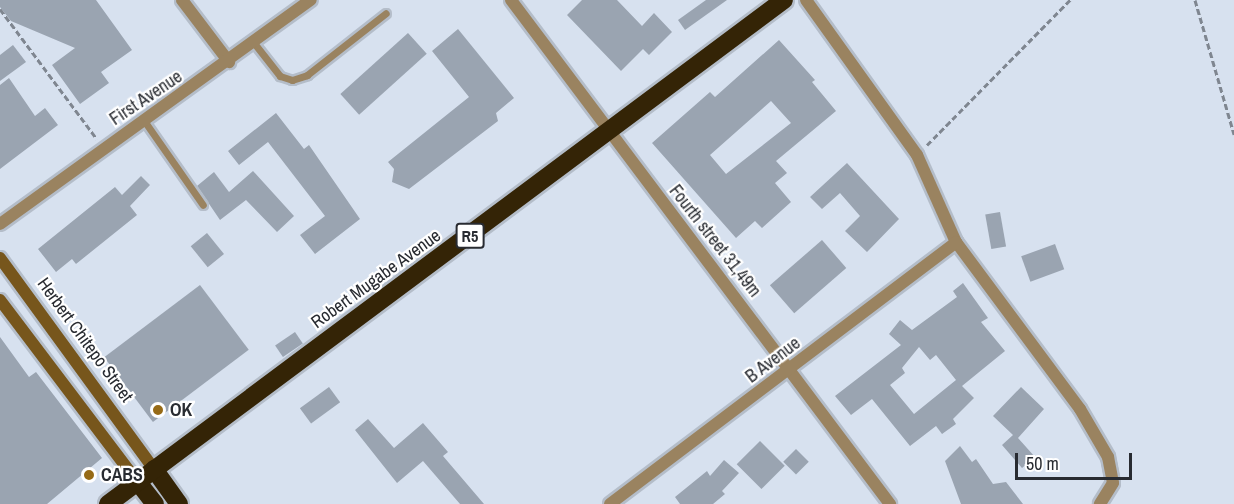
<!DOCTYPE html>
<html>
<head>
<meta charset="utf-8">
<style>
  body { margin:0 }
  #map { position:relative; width:1234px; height:504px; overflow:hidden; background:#d7e1ef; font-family:"Archivo Narrow",sans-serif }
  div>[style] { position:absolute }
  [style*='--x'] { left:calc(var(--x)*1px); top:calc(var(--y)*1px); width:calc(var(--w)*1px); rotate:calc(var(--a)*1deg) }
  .building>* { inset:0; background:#9aa4b1; transform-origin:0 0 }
  .path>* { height:3px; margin-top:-1.5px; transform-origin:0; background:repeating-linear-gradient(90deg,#7f8690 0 6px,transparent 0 9px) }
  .roads { filter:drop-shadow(2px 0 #b4bdc9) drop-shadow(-2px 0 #b4bdc9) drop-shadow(0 2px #b4bdc9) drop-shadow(0 -2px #b4bdc9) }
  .lane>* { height:7px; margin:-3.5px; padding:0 3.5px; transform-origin:3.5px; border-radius:3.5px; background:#9a8360 }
  .street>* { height:12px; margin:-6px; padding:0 6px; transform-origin:6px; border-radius:6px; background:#9a8360 }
  .secondary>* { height:12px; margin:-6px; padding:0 6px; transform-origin:6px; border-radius:6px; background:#77561c }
  .highway>* { height:18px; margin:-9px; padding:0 9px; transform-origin:9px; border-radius:9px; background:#342406 }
  .dots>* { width:16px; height:16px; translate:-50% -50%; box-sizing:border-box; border:3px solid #fff; border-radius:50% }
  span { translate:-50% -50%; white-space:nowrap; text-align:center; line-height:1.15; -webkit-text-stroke:4.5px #fff; paint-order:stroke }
  .shield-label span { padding:2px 4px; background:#fff; border:2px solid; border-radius:4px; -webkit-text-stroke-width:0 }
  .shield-label { font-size:16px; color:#282b31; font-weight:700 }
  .street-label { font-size:18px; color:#282b31 }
  .poi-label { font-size:18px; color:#282b31; font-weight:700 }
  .left { translate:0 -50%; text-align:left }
  .scale { position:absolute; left:1015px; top:453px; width:117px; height:27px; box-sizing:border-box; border:3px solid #282b31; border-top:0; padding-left:8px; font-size:18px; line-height:21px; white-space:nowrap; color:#282b31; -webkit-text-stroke:4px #fff; paint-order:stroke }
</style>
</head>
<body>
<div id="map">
  <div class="building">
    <i style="clip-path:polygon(0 0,96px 0,132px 50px,101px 72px,109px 83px,80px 104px,52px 65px,75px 48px,11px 21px,0 7px)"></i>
    <i style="clip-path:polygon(582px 0,617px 0,642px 26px,654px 13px,672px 32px,649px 55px,643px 49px,621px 71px,567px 15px)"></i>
    <i style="clip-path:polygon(706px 0,727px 0,685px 30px,678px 20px)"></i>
    <i style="clip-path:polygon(458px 29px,514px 98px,496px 113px,498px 121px,409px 189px,392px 182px,394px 169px,388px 162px,469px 97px,432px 51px)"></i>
    <i style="left:408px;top:33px;width:28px;height:91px;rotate:48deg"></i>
    <i style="clip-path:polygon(evenodd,779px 40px,815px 80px,812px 82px,836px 111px,776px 161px,787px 173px,775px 183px,791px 202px,762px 228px,755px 221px,736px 238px,652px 143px,710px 92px,715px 97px,779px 40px,771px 101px,791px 123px,726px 174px,710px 155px,771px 101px)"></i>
    <i style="clip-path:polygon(13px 45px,26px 62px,0 81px,0 55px)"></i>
    <i style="clip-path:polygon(9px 78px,35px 116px,45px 108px,58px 125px,0 169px,0 85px)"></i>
    <i style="clip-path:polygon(276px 113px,304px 149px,309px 145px,360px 219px,315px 254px,300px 235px,325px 216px,268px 142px,239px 165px,228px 151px)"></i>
    <i style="clip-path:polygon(847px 163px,899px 219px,867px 252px,845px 231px,860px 216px,840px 193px,822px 209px,810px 197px)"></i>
    <i style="clip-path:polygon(253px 171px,294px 216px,277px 232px,246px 200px,220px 220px,197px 186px,214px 172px,229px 192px)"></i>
    <i style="clip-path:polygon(141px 176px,150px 185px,130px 206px,137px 215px,76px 264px,72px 259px,56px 272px,38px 249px,115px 187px,122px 195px)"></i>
    <i style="left:1000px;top:212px;width:35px;height:15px;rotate:80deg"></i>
    <i style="left:207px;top:233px;width:27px;height:21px;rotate:51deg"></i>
    <i style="left:822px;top:240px;width:37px;height:69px;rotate:49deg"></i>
    <i style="left:1055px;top:244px;width:27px;height:36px;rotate:70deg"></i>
    <i style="clip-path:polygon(evenodd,963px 283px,988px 318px,981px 322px,1005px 351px,962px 386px,974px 398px,953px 419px,956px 424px,942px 434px,936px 426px,910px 446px,872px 399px,851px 415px,835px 396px,901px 345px,889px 334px,900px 320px,912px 330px,957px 297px,953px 291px,963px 283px,919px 347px,930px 360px,936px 355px,956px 380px,914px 414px,890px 385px,905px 373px,902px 368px,919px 347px)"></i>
    <i style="left:200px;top:285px;width:81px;height:120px;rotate:53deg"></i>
    <i style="left:295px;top:332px;width:14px;height:24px;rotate:56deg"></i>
    <i style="clip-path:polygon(0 337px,29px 377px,36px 372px,102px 458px,47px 504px,0 504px)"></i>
    <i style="left:329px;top:387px;width:19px;height:36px;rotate:54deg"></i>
    <i style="clip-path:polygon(1021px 387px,1044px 409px,1018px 438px,1035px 457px,1022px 468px,1002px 445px,1013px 435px,993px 416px)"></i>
    <i style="clip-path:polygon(368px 419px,394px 448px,423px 423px,448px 452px,443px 456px,484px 504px,460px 504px,423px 461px,397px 483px,355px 430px)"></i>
    <i style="left:760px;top:441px;width:35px;height:33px;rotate:45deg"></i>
    <i style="clip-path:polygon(960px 446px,972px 462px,976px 459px,993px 484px,1006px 482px,1023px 504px,961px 504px,945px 461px)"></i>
    <i style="left:796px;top:449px;width:18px;height:18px;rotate:45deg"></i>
    <i style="clip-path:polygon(724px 460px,739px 473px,722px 491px,725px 494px,713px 504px,680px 504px,675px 497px,707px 471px,710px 476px)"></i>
  </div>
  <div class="path">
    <i style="--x:1195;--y:0;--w:140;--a:73.8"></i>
    <i style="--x:0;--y:9;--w:162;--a:53.3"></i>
    <i style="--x:927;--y:145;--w:204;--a:-45.4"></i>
  </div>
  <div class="roads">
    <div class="lane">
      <i style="--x:254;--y:43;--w:42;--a:51.8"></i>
      <i style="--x:280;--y:76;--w:13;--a:18"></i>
      <i style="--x:292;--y:80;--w:16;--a:-18"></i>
      <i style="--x:307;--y:75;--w:100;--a:-38.1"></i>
      <i style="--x:145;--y:122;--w:101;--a:55.1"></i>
    </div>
    <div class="street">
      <i style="--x:182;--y:0;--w:78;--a:52.8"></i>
      <i style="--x:511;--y:0;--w:631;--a:53.06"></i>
      <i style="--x:806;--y:0;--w:191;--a:54.4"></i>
      <i style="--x:917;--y:155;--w:95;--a:65.9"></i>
      <i style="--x:956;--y:242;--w:208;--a:53.4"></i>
      <i style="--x:1080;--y:409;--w:56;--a:59.7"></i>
      <i style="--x:1108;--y:457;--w:26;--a:79"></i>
      <i style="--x:1113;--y:483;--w:25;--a:122"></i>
      <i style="--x:0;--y:224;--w:383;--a:-35.8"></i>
      <i style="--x:610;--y:504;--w:434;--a:-37.1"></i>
    </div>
    <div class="secondary">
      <i style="--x:0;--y:258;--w:261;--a:53.9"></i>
      <i style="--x:0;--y:300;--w:227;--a:52.9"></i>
    </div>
    <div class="highway">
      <i style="--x:154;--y:469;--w:43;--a:54.5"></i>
      <i style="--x:137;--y:481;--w:29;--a:52"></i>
      <i style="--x:108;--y:504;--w:843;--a:-36.71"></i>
    </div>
  </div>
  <div class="dots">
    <i style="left:158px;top:410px;background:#966a16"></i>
    <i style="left:89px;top:475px;background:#966a16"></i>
  </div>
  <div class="shield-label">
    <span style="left:470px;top:236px">R5</span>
  </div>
  <div class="street-label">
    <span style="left:146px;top:98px;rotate:-34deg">First Avenue</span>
    <span style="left:715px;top:241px;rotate:52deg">Fourth street 31,49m</span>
    <span style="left:376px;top:279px;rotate:-36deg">Robert Mugabe Avenue</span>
    <span style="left:85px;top:340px;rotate:54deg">Herbert Chitepo Street</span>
    <span style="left:773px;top:360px;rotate:-37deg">B Avenue</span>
  </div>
  <div class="poi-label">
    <span class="left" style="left:170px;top:410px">OK</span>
    <span class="left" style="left:101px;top:475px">CABS</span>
  </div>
  <div class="scale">50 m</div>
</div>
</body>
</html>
